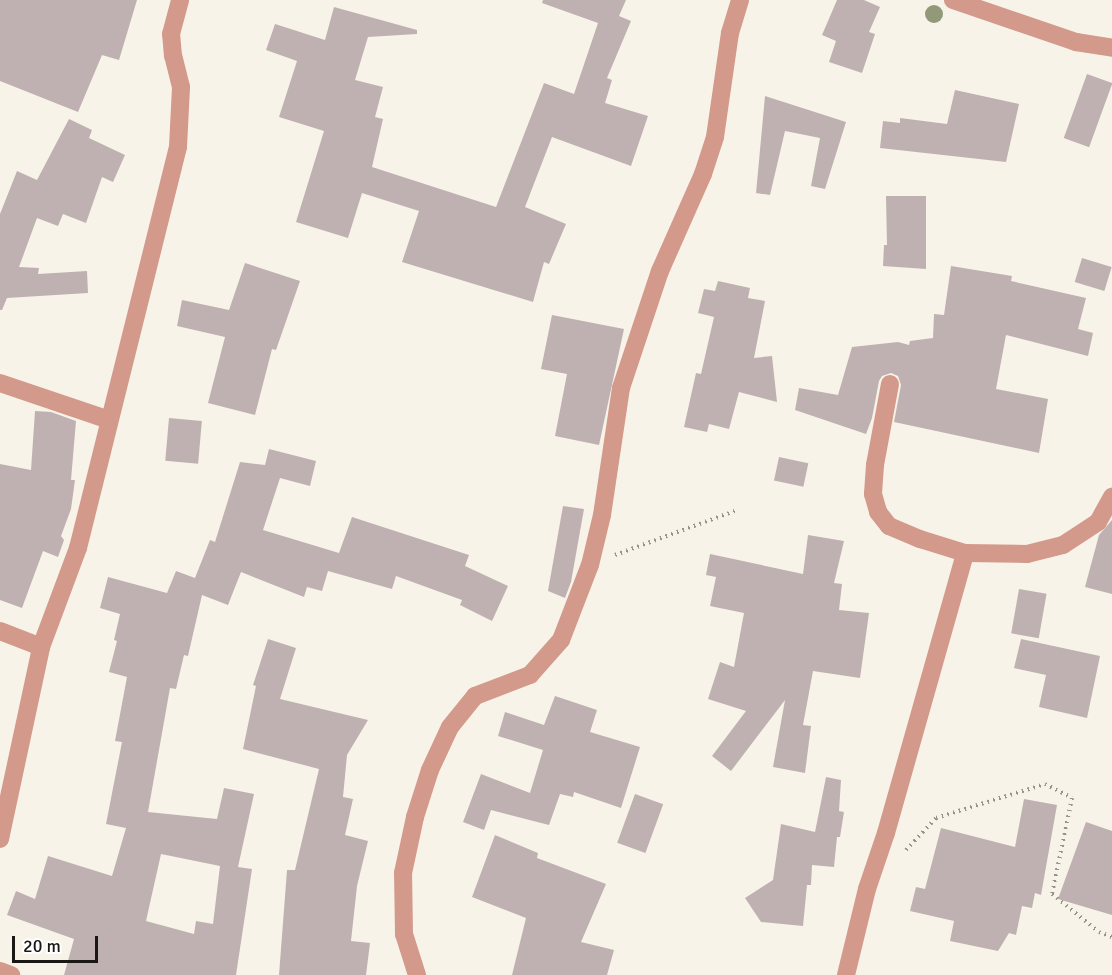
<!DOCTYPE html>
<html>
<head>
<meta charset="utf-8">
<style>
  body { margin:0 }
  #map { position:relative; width:1112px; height:975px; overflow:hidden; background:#f8f3e8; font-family:Signika,sans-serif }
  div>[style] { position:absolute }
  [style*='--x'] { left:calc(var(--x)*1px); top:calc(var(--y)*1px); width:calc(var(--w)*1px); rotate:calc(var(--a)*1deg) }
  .building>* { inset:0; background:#bfb1b1; transform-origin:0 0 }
  .path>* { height:4px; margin-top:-2px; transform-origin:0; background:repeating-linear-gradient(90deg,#96938b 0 1.5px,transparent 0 6px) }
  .minor>* { height:18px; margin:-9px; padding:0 9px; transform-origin:9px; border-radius:9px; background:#d3998b }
  .trees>* { width:18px; height:18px; margin:-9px; border-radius:50%; background:#929978 }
  span { translate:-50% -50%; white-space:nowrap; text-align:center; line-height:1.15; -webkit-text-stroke:4.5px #fff; paint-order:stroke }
  .scale { position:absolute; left:12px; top:936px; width:86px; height:27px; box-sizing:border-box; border:3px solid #1a1814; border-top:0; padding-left:8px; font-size:18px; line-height:21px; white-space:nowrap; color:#1a1814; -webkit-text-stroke:4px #fff; paint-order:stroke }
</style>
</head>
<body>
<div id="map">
  <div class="building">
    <i style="clip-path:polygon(0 0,137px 0,119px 60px,102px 55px,78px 112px,0 81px)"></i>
    <i style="clip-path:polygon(543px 0,626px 0,619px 16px,631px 21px,607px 78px,612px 80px,605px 103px,648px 116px,631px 166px,552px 137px,525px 207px,566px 224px,549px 264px,544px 262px,533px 302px,402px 262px,419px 211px,362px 193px,348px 238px,296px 222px,324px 131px,279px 117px,297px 61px,266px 50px,275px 24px,325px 40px,334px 7px,417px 30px,417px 34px,368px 37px,355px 80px,383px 87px,375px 117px,383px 119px,372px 167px,496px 207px,544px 83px,574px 94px,598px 23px,542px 3px)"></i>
    <i style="clip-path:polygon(837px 0,864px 0,880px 7px,869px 32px,875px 34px,862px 73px,829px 62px,836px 41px,822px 35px)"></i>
    <i style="left:1087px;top:74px;width:27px;height:68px;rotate:20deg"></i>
    <i style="clip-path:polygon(955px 90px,1019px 104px,1006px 162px,880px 148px,883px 121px,900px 123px,900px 118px,947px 124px)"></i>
    <i style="clip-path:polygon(765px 96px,846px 122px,825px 189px,811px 186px,820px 138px,785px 131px,770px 195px,756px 193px)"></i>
    <i style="clip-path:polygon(69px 119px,92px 130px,89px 138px,125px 155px,113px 182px,102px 177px,86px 223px,63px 214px,58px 226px,37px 218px,19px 267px,39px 268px,38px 274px,87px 271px,88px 293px,7px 298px,2px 310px,0 310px,0 214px,17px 171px,37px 180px)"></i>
    <i style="clip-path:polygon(886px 196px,926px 196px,926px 269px,883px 266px,884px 245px,887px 245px)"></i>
    <i style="left:1082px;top:258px;width:31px;height:25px;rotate:17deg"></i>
    <i style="clip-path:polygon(245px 263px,300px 281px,276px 350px,272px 349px,255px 415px,208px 403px,225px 337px,177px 326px,182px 300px,229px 310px)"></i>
    <i style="clip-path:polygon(951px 266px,1012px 276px,1011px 281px,1086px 298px,1078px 329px,1093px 333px,1088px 356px,1006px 335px,996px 389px,1048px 399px,1039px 453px,894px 422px,901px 385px,898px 376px,891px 373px,882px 376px,879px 381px,872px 418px,866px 434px,795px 410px,799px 388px,838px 395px,852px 347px,898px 342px,909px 345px,910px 341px,933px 338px,934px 314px,944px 315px)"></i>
    <i style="clip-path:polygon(718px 281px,750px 288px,748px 298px,765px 301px,754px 358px,772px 356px,777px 402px,739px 392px,729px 429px,709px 424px,707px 432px,684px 427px,696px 373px,701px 374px,714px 317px,698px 313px,704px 289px,715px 291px)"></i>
    <i style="clip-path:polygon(552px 315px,624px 329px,599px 445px,555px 436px,567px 374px,541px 369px)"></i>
    <i style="clip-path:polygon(35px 411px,51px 412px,76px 421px,71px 480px,75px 480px,71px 509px,61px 536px,64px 540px,58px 557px,43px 551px,22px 608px,0 600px,0 464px,31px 470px)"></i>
    <i style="left:169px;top:418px;width:33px;height:43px;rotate:5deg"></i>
    <i style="clip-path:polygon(evenodd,269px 449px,316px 461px,310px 486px,280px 478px,263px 530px,339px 553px,352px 517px,469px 555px,465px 566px,508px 586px,492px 621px,460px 605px,462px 600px,396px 576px,392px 589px,328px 571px,322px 591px,307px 587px,304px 597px,241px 572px,228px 605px,202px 595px,188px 656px,184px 655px,176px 689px,170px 688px,148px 812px,217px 819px,224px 788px,254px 794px,238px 867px,252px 869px,236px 975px,64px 975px,74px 939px,7px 915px,16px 891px,35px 899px,48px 856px,112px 876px,126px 828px,106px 824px,122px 742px,115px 741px,127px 677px,109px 672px,117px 641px,114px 640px,120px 614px,100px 608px,108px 577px,167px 593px,176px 571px,195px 578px,210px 540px,215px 542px,240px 462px,265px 465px,269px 449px,161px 854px,220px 866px,213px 924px,196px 921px,194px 934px,146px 921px,161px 854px)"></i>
    <i style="left:779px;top:457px;width:30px;height:24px;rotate:12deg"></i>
    <i style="clip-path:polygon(563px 506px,584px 509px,571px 582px,565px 598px,548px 591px)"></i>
    <i style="clip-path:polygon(1112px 520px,1112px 594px,1085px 587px,1099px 535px)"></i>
    <i style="clip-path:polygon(808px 535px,844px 541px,834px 583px,842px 584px,839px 610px,869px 613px,860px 678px,813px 671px,803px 725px,811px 726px,805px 773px,773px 767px,785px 700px,731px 771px,712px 756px,746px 711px,708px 699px,720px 662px,734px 667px,744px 613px,710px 606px,716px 577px,706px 575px,710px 554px,803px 574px)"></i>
    <i style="left:1019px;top:589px;width:28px;height:45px;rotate:10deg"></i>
    <i style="clip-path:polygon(268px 639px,296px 648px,280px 699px,368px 720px,347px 755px,343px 797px,353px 799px,345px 835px,368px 841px,357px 886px,351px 941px,370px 943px,366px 975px,279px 975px,287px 870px,295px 870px,319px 769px,243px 749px,256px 686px,253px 685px)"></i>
    <i style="clip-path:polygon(1021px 639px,1100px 656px,1087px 718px,1039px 707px,1046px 675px,1014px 668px)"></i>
    <i style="clip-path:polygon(555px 696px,597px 710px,590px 732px,640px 747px,621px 808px,574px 792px,573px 797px,560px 794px,549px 825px,491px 810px,484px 830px,463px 822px,481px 774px,530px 793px,543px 750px,498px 736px,505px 712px,544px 725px)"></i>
    <i style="clip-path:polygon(826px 777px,841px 780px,839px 811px,844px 812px,840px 837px,837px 837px,834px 867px,812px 865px,811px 885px,807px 885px,803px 926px,761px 922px,745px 898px,773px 880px,781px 824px,815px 832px)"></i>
    <i style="left:635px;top:794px;width:30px;height:52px;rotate:20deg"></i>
    <i style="clip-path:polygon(1024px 799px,1057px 805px,1041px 895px,1035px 893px,1032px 908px,1022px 906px,1016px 935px,1009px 933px,998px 951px,950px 941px,954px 921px,910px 911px,916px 887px,925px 889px,941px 828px,1015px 847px)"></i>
    <i style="clip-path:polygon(1086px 822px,1112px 831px,1112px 915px,1058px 899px)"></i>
    <i style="clip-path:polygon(495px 835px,538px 853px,537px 858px,606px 884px,581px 942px,614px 950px,607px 975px,512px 975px,526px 918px,472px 897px)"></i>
  </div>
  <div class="path">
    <i style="--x:615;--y:555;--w:130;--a:-20.2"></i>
    <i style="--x:906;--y:850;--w:44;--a:-46.8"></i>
    <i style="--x:936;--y:818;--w:114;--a:-17.3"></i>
    <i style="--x:1045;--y:784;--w:30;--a:27"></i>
    <i style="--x:1072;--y:798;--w:98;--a:101.8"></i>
    <i style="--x:1052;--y:894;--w:60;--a:39"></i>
    <i style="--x:1099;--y:932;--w:14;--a:21"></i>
  </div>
  <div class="minor">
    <i style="--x:953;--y:0;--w:130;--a:18.9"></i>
    <i style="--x:1076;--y:42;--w:36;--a:9"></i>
    <i style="--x:0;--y:383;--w:115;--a:18.7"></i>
    <i style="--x:890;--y:384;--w:82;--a:100.5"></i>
    <i style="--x:875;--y:465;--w:29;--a:94"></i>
    <i style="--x:873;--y:494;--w:19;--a:74"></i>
    <i style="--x:878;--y:512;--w:18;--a:52"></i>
    <i style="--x:889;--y:526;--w:34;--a:23"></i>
    <i style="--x:920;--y:539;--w:47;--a:17.3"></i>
    <i style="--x:0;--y:631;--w:44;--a:21.3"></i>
    <i style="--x:0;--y:839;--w:196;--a:-77.9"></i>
    <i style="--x:41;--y:647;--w:106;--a:-69.5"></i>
    <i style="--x:78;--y:548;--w:413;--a:-76"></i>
    <i style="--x:178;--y:147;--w:60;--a:-87.1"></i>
    <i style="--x:181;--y:87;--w:32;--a:-104"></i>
    <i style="--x:173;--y:56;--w:22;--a:-95"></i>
    <i style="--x:171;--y:34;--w:35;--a:-75"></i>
    <i style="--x:0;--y:971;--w:12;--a:20"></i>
    <i style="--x:417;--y:975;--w:43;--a:-107.6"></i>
    <i style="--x:404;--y:934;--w:61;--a:-90.9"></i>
    <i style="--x:403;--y:873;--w:57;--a:-77.9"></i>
    <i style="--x:415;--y:817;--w:49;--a:-72.3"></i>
    <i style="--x:430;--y:770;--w:47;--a:-65.1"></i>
    <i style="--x:450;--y:727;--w:40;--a:-51"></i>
    <i style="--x:475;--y:696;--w:59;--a:-20.9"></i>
    <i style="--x:530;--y:675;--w:47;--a:-48.5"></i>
    <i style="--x:561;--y:640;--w:80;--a:-68.9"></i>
    <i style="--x:590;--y:565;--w:51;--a:-76.5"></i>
    <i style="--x:602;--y:515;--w:128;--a:-81.5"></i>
    <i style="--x:621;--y:388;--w:123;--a:-71.6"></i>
    <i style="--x:660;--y:271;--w:106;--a:-66.1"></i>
    <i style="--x:703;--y:174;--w:39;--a:-72"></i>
    <i style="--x:715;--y:137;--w:105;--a:-81.8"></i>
    <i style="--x:730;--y:33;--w:34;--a:-73"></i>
    <i style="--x:846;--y:975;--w:89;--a:-76.3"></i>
    <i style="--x:867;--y:889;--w:59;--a:-71.3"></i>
    <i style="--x:886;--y:833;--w:291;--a:-74.2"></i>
    <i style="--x:965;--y:553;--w:62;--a:0.9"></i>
    <i style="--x:1027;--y:554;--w:37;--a:-14"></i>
    <i style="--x:1063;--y:545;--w:42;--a:-33.3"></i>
    <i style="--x:1098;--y:522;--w:29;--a:-61"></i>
  </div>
  <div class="trees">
    <i style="left:934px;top:14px"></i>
  </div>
  <div class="scale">20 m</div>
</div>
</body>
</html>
